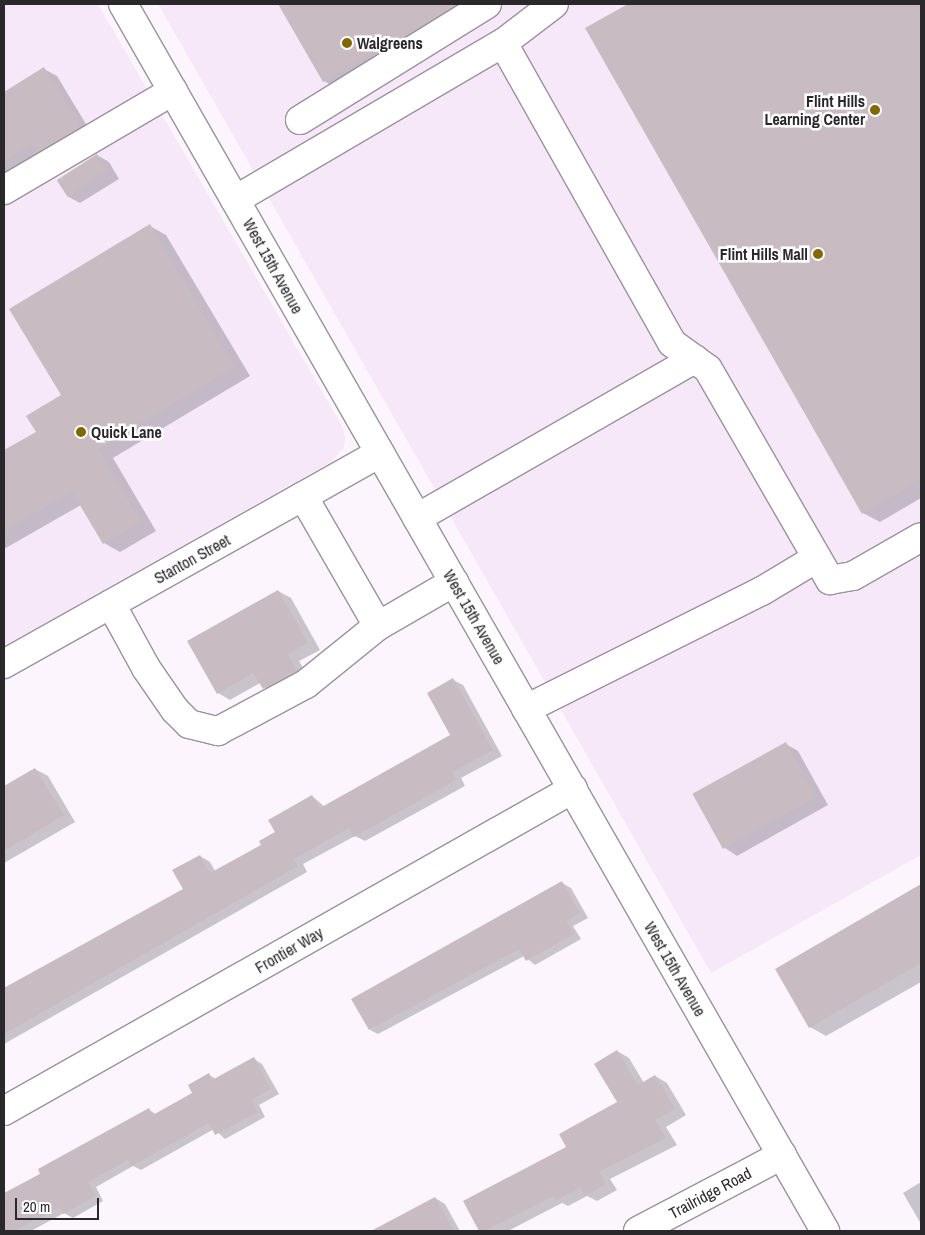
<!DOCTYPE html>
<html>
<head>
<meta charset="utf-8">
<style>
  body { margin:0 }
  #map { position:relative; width:925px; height:1235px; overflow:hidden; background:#fcf5fe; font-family:"Archivo Narrow",sans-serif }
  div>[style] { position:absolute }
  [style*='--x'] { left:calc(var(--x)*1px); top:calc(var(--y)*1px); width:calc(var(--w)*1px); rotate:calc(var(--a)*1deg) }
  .built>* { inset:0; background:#f6e8f9 }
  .shadow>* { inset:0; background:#0003 }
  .building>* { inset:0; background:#c8bbc1; transform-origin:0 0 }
  .roads { filter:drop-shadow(1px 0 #9a929c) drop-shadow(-1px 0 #9a929c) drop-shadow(0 1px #9a929c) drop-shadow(0 -1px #9a929c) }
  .minor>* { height:28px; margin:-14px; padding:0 14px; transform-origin:14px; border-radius:14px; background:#fff }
  .dots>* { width:14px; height:14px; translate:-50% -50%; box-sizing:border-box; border:2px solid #fff; border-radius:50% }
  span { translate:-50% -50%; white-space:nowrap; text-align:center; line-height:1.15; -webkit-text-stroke:5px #fff; paint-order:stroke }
  .poi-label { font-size:16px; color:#2b282c; font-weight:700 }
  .left { translate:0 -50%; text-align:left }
  .right { translate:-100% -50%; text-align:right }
  .street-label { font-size:16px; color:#2b282c }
  .frame { position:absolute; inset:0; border:5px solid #2b282c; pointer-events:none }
  .scale { position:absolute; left:15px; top:1198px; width:84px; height:22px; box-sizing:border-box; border:2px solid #2b282c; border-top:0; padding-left:6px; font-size:15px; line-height:18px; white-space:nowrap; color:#2b282c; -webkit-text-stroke:4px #fff; paint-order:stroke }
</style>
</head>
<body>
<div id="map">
  <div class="built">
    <i style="clip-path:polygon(4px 4px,98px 4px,342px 426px,345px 438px,344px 448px,331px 462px,4px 646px)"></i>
    <i style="clip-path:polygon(158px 4px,921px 4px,921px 855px,711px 973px)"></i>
  </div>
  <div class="shadow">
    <i style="clip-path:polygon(279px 4px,487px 4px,340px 90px,324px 81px)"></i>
    <i style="clip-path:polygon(630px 4px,921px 4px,921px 498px,880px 522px,863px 513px,587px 28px)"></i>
    <i style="clip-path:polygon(44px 69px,57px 76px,92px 134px,53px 158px,42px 152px,4px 175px,4px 94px)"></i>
    <i style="clip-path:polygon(97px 155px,109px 162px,119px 179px,80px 203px,67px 196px)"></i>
    <i style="clip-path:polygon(150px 226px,166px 235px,250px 376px,113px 458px,156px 531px,120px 552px,104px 543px,81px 505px,4px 549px,4px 452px,37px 433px,63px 396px)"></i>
    <i style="clip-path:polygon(278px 591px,291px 598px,320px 650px,299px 661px,309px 678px,276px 696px,260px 683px,230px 700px,218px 693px)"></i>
    <i style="clip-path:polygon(453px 680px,463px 685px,502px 756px,461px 778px,465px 786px,365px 841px,355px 836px,303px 864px,307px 872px,4px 1044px,4px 988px,184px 890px,200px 856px,210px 862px,215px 871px,263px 846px,312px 796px,325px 807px,452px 736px)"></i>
    <i style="clip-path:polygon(786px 744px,798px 751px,828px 805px,737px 856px,725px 848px)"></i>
    <i style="clip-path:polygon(35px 769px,48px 776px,75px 822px,4px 863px,4px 787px)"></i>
    <i style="clip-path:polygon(562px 883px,571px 888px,588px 918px,573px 926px,581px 939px,535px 965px,524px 956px,378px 1034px,370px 1030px)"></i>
    <i style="clip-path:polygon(921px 886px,921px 982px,826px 1036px,810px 1027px,777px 969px)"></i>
    <i style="clip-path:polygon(617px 1051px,629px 1058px,644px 1083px,655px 1076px,667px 1083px,686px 1115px,666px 1127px,677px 1145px,610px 1179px,617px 1190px,597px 1201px,587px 1196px,568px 1206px,562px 1203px,508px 1231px,480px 1231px,465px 1202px,567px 1148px,619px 1103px)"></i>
    <i style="clip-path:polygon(254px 1059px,262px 1064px,279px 1094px,259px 1105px,265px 1117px,225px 1139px,214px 1129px,141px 1170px,133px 1166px,96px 1187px,103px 1201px,73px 1218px,64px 1213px,31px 1231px,4px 1231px,4px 1195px,149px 1110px,156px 1114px,194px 1093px,209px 1075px,216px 1079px)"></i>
    <i style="clip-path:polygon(921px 1182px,921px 1224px,903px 1193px)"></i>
    <i style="clip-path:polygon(435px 1198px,445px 1204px,460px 1231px,379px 1231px)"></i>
  </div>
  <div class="building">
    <i style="clip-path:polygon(278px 4px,458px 4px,323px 82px)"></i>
    <i style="clip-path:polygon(628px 4px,921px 4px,921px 480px,862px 514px,585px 28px)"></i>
    <i style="clip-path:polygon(44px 67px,81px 127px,39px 151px,34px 142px,4px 161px,4px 92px)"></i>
    <i style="left:97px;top:154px;width:20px;height:48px;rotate:57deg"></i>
    <i style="clip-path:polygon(150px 224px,235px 367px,98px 449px,141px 522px,103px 544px,72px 492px,4px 531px,4px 450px,36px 432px,26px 416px,61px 395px,9px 309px)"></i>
    <i style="clip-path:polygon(278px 590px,308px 643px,288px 654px,297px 671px,263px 689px,253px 673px,217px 694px,187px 641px)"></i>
    <i style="clip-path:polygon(453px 678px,493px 750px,452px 772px,456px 780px,354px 837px,349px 828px,294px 859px,298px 866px,4px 1034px,4px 988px,183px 889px,172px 870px,200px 855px,210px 873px,261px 845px,259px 841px,275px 832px,268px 820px,312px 795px,320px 808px,450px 735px,427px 693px)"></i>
    <i style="left:786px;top:742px;width:63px;height:107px;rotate:61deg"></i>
    <i style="clip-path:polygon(35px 768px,64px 815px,4px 851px,4px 786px)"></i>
    <i style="clip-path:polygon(562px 881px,580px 913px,566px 921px,574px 934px,526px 961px,519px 949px,369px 1030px,351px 999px)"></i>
    <i style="clip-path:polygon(921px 884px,921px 963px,809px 1028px,775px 969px)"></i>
    <i style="clip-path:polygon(617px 1050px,638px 1085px,655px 1075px,675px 1109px,655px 1120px,666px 1138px,599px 1172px,606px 1184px,585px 1196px,580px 1187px,556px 1201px,553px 1196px,484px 1231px,479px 1231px,463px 1201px,566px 1147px,559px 1134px,617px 1102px,594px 1064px)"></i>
    <i style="clip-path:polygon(254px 1057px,271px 1089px,251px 1100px,258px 1112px,215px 1135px,209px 1123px,132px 1166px,128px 1160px,88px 1182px,96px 1196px,63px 1214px,59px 1207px,14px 1231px,4px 1231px,4px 1193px,40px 1174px,38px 1169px,149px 1108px,153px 1115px,192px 1093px,188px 1085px,209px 1073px,212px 1080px)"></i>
    <i style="clip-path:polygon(435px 1197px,454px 1231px,371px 1231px)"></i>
  </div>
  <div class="roads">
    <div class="minor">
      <i style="--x:123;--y:4;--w:1414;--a:60.22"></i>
      <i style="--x:503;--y:43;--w:344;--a:60.6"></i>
      <i style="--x:672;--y:343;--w:44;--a:35.8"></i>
      <i style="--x:708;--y:369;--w:244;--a:60"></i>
      <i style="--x:830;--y:580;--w:23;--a:-10"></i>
      <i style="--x:853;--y:576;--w:78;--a:-29.8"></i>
      <i style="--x:300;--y:120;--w:220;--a:-31.8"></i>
      <i style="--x:4;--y:190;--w:196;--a:-30.4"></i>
      <i style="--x:235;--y:200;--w:311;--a:-30.4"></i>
      <i style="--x:503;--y:43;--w:64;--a:-37.4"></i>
      <i style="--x:303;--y:496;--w:150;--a:60"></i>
      <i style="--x:378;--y:626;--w:88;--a:-30.1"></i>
      <i style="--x:417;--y:518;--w:320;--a:-29.8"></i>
      <i style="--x:111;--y:604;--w:73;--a:61.3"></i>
      <i style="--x:146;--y:668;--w:51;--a:55.4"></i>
      <i style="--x:175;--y:710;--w:20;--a:45"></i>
      <i style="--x:189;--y:724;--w:30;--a:14"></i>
      <i style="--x:218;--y:731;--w:100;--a:-28.1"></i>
      <i style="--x:306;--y:684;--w:92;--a:-38.9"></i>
      <i style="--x:4;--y:664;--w:431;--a:-29.3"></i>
      <i style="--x:526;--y:709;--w:264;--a:-26.6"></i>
      <i style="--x:762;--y:591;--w:64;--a:-31"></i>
      <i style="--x:4;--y:1111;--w:654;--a:-29.51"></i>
      <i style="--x:638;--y:1231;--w:163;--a:-27.8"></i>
    </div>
  </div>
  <div class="dots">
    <i style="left:347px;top:43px;background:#826800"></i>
    <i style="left:875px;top:110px;background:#826800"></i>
    <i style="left:818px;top:254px;background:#826800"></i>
    <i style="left:81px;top:432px;background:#826800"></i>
  </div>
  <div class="poi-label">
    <span class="left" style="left:357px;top:43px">Walgreens</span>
    <span class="right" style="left:865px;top:110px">Flint Hills<br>Learning Center</span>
    <span class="right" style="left:808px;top:254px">Flint Hills Mall</span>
    <span class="left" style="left:91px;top:432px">Quick Lane</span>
  </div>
  <div class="street-label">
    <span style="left:273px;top:266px;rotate:61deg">West 15th Avenue</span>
    <span style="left:192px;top:559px;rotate:-29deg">Stanton Street</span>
    <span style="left:474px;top:617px;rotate:60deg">West 15th Avenue</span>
    <span style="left:289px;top:950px;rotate:-30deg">Frontier Way</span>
    <span style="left:675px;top:969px;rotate:60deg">West 15th Avenue</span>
    <span style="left:710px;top:1193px;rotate:-28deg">Trailridge Road</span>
  </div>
  <div class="frame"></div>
  <div class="scale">20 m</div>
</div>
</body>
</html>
